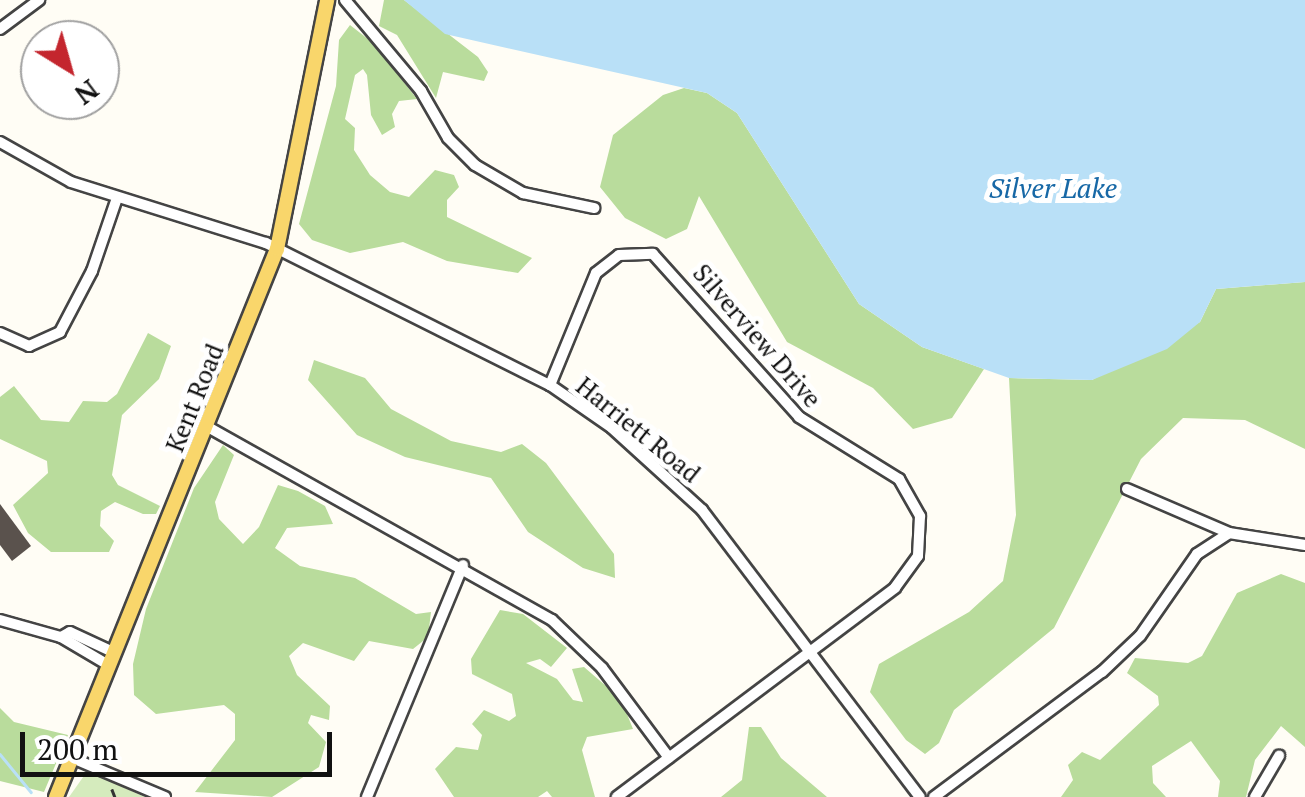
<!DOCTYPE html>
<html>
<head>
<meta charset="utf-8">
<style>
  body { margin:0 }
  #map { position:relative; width:1305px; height:797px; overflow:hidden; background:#fffdf5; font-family:"PT Serif",serif }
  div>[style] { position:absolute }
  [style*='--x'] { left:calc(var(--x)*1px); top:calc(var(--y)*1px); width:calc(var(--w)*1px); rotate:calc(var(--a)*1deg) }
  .green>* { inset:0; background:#d5ebbd }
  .forest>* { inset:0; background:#b9dc9c }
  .water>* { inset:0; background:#b9e0f7 }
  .stream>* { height:2.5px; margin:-1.25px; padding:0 1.25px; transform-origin:1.25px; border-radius:1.25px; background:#b9e0f7 }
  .building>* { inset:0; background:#5a524d }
  .path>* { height:2.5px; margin-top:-1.25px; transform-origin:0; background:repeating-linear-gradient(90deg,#333 0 10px,transparent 0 15px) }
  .roads { filter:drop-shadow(2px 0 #444) drop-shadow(-2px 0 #444) drop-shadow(0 2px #444) drop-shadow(0 -2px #444) }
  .minor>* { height:10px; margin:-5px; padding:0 5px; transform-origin:5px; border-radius:5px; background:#fff }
  .major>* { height:14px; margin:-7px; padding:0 7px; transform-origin:7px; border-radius:7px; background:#f9d66b }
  span { translate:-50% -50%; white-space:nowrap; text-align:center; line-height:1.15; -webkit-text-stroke:10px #fff; paint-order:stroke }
  .street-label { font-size:25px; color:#111 }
  .water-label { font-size:28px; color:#1768a6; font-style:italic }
  .north { position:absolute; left:20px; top:20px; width:100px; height:100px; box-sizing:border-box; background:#fff; border:2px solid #a0a0a0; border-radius:50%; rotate:143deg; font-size:28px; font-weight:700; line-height:40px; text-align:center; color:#111 }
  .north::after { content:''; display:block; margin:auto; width:35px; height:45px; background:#c4262e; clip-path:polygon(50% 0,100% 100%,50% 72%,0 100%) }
  .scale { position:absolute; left:20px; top:732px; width:312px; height:45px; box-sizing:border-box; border:5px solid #111; border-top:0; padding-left:12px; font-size:30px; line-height:35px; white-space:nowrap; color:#111; -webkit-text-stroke:8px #fff; paint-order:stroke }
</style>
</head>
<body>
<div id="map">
  <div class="green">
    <i style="clip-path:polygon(86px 773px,96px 775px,145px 797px,69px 797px)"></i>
  </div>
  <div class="forest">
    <i style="clip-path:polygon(384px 0,404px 0,478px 57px,488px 72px,484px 81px,443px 72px,436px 98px,397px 35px,379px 26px)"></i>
    <i style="clip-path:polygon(350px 25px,373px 43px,417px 99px,399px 101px,392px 114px,395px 127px,382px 135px,371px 115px,367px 75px,363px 69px,355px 75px,345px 119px,355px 128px,354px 150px,370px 175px,390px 192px,409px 197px,435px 170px,454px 175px,459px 187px,447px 200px,447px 217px,532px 258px,518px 273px,447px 261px,403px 242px,350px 253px,312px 240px,299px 224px,336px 86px,339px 40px)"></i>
    <i style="clip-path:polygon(684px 88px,707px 93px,737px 113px,859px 304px,922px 347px,984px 369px,952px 418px,913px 429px,873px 388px,787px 342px,699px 196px,687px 229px,666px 239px,625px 218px,600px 187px,613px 135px,663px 95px)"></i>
    <i style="clip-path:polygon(1305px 282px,1305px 449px,1245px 420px,1183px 418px,1141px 459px,1054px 628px,954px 710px,939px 743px,925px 754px,906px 740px,870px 692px,879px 664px,969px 612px,1003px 581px,1016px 515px,1009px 378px,1092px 380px,1200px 322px,1216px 289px)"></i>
    <i style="clip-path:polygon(148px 333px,171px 346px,159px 379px,122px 415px,112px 475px,118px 485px,160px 506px,156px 514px,143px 514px,115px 502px,101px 511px,100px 526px,114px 541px,109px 552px,51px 552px,28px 533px,13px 505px,48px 473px,47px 461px,0 439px,0 397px,14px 386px,41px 420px,69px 422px,83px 401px,107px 402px,117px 394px)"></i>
    <i style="clip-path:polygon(314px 360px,365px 378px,391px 409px,451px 441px,501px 452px,522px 444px,546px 463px,614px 554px,615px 578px,583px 568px,528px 532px,491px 478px,405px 457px,357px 435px,308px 380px)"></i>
    <i style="clip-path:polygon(223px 445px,234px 455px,215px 502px,219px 519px,243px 544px,259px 527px,278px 485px,298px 491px,325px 506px,333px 524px,287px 528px,275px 548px,300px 566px,355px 578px,416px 614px,431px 612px,428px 637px,413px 649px,369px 641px,354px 661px,303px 643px,289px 656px,297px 675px,330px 706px,329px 720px,311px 715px,308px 723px,326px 742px,319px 767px,272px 797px,195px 792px,235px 740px,235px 714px,224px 705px,156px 714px,134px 695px,133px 664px,146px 609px,194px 488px)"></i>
    <i style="clip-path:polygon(1281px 574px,1305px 583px,1305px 747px,1281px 726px,1255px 760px,1246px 797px,1218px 797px,1220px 781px,1191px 741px,1152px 766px,1153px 783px,1166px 797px,1061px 797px,1073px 780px,1068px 765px,1082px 752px,1100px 760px,1159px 705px,1158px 696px,1127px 673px,1135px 658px,1188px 663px,1202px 656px,1237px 593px)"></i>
    <i style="clip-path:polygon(500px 610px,523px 614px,567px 648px,551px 667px,540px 659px,526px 663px,557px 679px,573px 700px,583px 702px,572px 669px,584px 667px,621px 699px,633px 729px,587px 737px,582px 750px,595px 797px,552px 797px,547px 791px,538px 797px,454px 797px,435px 769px,456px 747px,478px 750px,482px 735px,472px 724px,484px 710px,509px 721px,516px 716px,512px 694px,472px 674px,471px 659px)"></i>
    <i style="clip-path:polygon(0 708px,14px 722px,68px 735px,44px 792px,0 781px)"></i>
    <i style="clip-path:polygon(749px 727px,761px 727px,781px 758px,827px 797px,721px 797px,742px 780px)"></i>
  </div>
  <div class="water">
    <i style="clip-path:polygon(404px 0,1305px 0,1305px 282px,1216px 289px,1200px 322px,1167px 349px,1092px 380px,1009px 378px,922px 347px,859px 304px,737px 113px,707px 93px,445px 34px)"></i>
  </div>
  <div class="stream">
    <i style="--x:0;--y:754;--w:49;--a:50.8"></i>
  </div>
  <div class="building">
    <i style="clip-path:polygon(0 504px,31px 546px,12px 561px,0 545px)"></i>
  </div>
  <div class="path">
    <i style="--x:112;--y:789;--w:9;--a:69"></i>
  </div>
  <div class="roads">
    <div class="minor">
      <i style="--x:345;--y:0;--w:119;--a:50.1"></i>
      <i style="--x:421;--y:91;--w:54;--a:60.1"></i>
      <i style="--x:448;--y:138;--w:38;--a:45"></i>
      <i style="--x:475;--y:165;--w:56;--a:30.3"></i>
      <i style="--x:523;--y:193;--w:73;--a:11.9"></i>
      <i style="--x:0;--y:29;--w:49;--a:-36.6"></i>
      <i style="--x:0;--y:142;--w:81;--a:29.4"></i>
      <i style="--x:71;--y:182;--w:204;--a:17.4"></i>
      <i style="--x:266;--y:243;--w:318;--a:26.6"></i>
      <i style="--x:550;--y:385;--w:75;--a:34.7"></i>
      <i style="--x:612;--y:428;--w:122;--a:42.3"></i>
      <i style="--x:702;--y:510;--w:360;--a:52.8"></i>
      <i style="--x:0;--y:333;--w:32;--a:24"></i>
      <i style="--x:29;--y:346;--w:34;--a:-24"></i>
      <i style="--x:60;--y:332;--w:69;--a:-62.3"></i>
      <i style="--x:92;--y:271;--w:77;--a:-71.1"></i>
      <i style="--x:550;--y:385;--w:121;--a:-67.7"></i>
      <i style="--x:596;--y:273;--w:29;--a:-38"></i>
      <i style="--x:619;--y:255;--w:34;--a:-2"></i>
      <i style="--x:653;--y:254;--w:219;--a:48.1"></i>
      <i style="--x:799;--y:417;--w:118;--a:31.8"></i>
      <i style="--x:899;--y:479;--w:43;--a:60.4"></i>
      <i style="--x:920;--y:516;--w:40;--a:92.9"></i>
      <i style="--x:918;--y:556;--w:39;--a:126"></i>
      <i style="--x:895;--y:588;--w:348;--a:143.1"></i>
      <i style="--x:208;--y:427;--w:394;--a:29.3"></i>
      <i style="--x:552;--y:620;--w:69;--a:43.8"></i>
      <i style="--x:602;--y:668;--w:112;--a:53.3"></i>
      <i style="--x:1127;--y:489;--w:111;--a:23.3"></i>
      <i style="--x:1229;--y:533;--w:77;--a:9"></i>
      <i style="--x:0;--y:620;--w:63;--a:15.6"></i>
      <i style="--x:110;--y:666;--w:57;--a:-149.4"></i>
      <i style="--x:61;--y:637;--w:10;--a:-29"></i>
      <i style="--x:70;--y:632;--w:50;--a:25"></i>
      <i style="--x:72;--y:758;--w:101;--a:22.8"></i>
      <i style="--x:367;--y:797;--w:251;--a:-67.5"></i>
      <i style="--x:934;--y:797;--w:209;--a:-36.7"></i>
      <i style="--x:1102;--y:672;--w:52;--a:-43.5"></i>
      <i style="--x:1140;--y:636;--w:100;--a:-55.2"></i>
      <i style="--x:1197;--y:554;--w:38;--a:-33"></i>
      <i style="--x:1255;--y:797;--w:48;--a:-59.7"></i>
    </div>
    <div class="major">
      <i style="--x:56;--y:797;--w:591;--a:-68.04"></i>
      <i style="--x:277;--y:249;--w:254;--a:-78.6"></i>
    </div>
  </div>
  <div class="street-label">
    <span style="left:757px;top:336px;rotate:49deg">Silverview Drive</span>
    <span style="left:195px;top:398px;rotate:-68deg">Kent Road</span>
    <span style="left:638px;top:430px;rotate:39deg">Harriett Road</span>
  </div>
  <div class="water-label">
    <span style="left:1053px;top:188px">Silver Lake</span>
  </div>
  <div class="north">N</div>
  <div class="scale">200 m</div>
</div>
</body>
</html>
